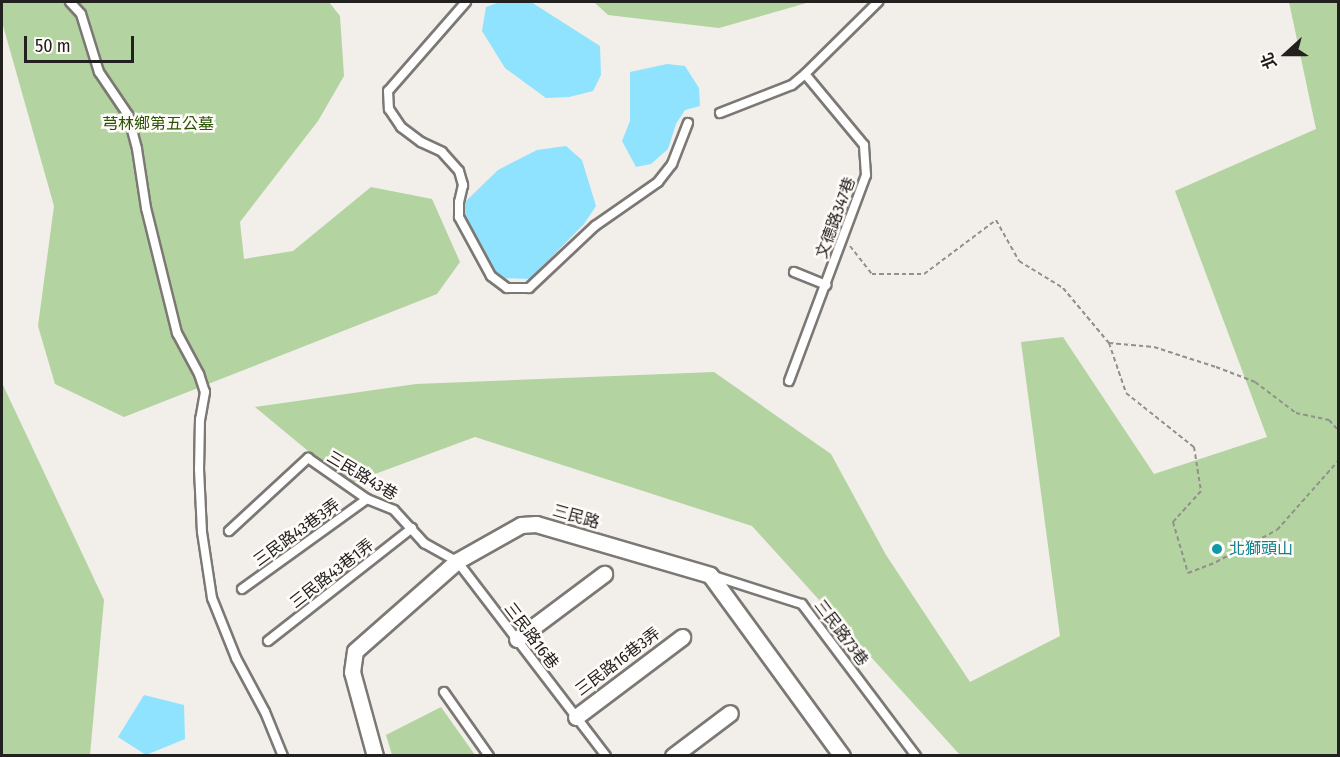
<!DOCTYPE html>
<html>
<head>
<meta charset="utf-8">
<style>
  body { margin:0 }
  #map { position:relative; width:1340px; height:757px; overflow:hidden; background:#f2eee9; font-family:"Fira Sans Condensed","Noto Sans TC",sans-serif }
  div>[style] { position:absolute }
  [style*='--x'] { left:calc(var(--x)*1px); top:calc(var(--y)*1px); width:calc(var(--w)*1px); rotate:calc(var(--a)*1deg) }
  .green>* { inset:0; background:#b3d3a1 }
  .water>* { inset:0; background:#8fe3fe }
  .path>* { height:2px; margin-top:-1px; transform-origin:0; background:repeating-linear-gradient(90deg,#92908c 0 4.5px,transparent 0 7.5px) }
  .roads { filter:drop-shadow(2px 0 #7c7874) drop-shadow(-2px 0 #7c7874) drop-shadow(0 2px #7c7874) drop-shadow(0 -2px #7c7874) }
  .service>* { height:8px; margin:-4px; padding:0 4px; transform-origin:4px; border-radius:4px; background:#fff }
  .minor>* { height:15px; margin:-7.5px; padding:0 7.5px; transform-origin:7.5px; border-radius:7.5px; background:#fff }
  .dots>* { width:16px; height:16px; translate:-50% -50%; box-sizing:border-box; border:3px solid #fffbf8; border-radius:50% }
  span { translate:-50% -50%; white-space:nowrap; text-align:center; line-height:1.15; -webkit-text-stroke:5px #fffbf8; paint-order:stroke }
  .park-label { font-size:16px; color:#2a5403 }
  .street-label { font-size:16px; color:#22211f }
  .culture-label { font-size:16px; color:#0d838f }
  .left { translate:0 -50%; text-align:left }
  .frame { position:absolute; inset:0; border:3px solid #22211f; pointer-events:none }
  .north { position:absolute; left:1256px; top:24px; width:60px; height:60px; -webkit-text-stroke:4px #fffbf8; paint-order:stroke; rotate:249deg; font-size:16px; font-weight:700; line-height:24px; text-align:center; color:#22211f }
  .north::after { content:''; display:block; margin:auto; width:21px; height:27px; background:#22211f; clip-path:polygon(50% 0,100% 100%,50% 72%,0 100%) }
  .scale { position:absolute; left:24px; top:36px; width:110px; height:27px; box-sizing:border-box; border:3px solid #22211f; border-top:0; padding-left:8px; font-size:18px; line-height:21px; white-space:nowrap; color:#22211f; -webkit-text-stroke:4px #fffbf8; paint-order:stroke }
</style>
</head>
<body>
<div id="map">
  <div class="green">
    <i style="clip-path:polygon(2px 2px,329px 2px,340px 16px,344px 76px,318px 121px,240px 222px,244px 259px,293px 251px,371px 187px,432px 199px,460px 262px,437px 294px,124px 417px,55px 384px,38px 326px,54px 206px,2px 22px)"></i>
    <i style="clip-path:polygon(594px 2px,810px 2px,719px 28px,608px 15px)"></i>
    <i style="clip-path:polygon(1289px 2px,1338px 2px,1338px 755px,960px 755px,752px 526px,475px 437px,348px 484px,255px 407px,416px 384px,714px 372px,831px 454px,886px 555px,970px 682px,1060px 636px,1021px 342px,1063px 337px,1154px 474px,1267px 437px,1175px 191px,1316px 129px)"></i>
    <i style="clip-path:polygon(2px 383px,104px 600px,90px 755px,2px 755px)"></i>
    <i style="clip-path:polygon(441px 707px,475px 755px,392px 755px,386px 735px)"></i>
  </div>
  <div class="water">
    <i style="clip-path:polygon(500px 2px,531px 2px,600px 46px,601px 75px,593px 91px,569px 97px,546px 98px,505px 68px,482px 31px,486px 7px)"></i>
    <i style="clip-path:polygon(667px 64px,685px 66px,699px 88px,700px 106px,685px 110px,676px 124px,668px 149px,651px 164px,636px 167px,622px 141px,630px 121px,630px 72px)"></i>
    <i style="clip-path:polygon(566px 146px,582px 160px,596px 206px,584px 224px,530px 279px,496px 278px,485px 251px,462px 216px,466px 201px,498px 170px,537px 150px)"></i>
    <i style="clip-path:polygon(144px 695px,184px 705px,185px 739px,146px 755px,118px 737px)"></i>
  </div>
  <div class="path">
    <i style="--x:850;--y:246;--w:36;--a:52"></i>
    <i style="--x:872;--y:274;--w:52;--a:0"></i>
    <i style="--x:924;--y:274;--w:90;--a:-36.9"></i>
    <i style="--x:996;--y:220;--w:47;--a:60.7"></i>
    <i style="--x:1019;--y:261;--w:52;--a:31.5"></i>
    <i style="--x:1063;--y:288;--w:72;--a:50.1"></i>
    <i style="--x:1109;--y:343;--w:45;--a:5.1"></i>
    <i style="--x:1154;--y:347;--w:65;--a:17.9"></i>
    <i style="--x:1216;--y:367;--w:42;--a:21"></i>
    <i style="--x:1255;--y:382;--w:51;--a:37.1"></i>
    <i style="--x:1296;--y:413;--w:34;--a:12"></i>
    <i style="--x:1329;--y:420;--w:13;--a:48"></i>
    <i style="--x:1109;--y:343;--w:53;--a:71.2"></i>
    <i style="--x:1126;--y:393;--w:87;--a:38.5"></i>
    <i style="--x:1194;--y:447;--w:45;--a:81"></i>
    <i style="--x:1201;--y:491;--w:42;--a:132.1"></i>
    <i style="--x:1173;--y:522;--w:53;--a:73.6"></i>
    <i style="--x:1188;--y:573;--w:30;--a:-21"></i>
    <i style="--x:1216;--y:562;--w:69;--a:-27.7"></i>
    <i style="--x:1277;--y:530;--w:92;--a:-48.5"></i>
  </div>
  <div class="roads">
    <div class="service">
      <i style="--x:70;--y:2;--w:16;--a:47"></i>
      <i style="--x:81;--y:14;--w:61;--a:72.8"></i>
      <i style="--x:99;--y:72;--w:52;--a:56"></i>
      <i style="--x:128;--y:115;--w:35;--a:75"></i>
      <i style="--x:137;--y:149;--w:60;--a:81.3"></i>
      <i style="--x:146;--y:208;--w:129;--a:76.1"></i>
      <i style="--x:177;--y:333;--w:47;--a:61.8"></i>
      <i style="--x:199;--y:374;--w:19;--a:72"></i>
      <i style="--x:205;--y:392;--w:27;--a:100"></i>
      <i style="--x:200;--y:419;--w:50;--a:91.1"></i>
      <i style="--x:199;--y:469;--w:63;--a:87.3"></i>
      <i style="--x:202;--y:532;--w:67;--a:81.4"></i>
      <i style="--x:212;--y:598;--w:65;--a:68.2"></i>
      <i style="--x:236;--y:658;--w:61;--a:61.8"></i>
      <i style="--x:265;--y:712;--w:48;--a:67.8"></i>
      <i style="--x:466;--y:2;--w:118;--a:131.2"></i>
      <i style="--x:388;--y:91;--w:18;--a:87"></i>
      <i style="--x:389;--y:109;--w:22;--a:56"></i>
      <i style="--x:401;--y:127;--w:25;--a:37"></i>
      <i style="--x:421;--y:142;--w:23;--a:25"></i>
      <i style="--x:442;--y:152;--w:25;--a:48"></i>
      <i style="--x:459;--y:171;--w:15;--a:74"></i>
      <i style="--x:463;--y:185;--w:17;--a:103"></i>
      <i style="--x:459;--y:202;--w:15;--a:90"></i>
      <i style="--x:459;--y:217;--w:67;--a:61.5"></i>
      <i style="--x:491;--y:276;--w:20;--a:37"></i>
      <i style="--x:507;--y:288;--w:22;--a:0"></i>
      <i style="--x:529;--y:288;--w:91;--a:-43.2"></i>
      <i style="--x:595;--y:226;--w:77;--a:-34.9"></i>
      <i style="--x:658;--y:182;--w:23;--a:-52"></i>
      <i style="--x:672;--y:164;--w:44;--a:-68.7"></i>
      <i style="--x:720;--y:113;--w:77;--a:-21.3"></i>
      <i style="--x:792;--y:85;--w:17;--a:-40"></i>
      <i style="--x:794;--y:272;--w:35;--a:22"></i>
      <i style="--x:789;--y:381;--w:220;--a:-69.5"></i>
      <i style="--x:866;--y:175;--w:30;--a:-94"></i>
      <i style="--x:864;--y:145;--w:92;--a:-129.7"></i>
      <i style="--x:805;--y:74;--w:103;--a:-44.6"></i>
      <i style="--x:229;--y:531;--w:108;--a:-42.7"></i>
      <i style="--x:308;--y:458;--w:72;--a:34.8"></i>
      <i style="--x:367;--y:499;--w:29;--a:22"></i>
      <i style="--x:394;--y:510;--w:45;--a:47.7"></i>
      <i style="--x:424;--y:543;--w:38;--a:29"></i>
      <i style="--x:457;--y:561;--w:245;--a:52.6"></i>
      <i style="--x:714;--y:576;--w:92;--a:17.7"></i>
      <i style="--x:802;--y:604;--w:190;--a:53.1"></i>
      <i style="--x:242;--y:589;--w:154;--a:-35.8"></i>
      <i style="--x:268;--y:641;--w:183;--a:-38.1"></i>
      <i style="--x:444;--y:692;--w:78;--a:54.9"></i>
    </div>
    <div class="minor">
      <i style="--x:517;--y:639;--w:109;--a:-36.8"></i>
      <i style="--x:576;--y:717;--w:133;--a:-37"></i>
      <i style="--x:375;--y:756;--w:87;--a:-105.3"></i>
      <i style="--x:352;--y:672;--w:21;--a:-82"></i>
      <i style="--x:355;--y:651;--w:136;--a:-41.4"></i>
      <i style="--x:457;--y:561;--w:73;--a:-29.4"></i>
      <i style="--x:521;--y:525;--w:15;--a:-4"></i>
      <i style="--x:536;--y:524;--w:181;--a:16.3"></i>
      <i style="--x:710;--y:575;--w:224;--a:53.9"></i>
      <i style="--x:673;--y:756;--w:71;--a:-37"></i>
    </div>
  </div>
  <div class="dots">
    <i style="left:1217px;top:549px;background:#0f9aa8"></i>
  </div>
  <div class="park-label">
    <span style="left:158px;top:124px">芎林鄉第五公墓</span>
  </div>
  <div class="street-label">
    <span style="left:836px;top:218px;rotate:-70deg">文德路347巷</span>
    <span style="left:362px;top:476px;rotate:31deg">三民路43巷</span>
    <span style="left:576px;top:517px;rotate:16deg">三民路</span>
    <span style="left:297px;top:533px;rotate:-36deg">三民路43巷3弄</span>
    <span style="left:332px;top:574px;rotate:-38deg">三民路43巷1弄</span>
    <span style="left:841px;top:633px;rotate:53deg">三民路73巷</span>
    <span style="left:531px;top:636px;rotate:53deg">三民路16巷</span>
    <span style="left:618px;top:662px;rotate:-37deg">三民路16巷3弄</span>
  </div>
  <div class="culture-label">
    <span class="left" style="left:1229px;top:549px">北獅頭山</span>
  </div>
  <div class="frame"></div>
  <div class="north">北</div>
  <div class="scale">50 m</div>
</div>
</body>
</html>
